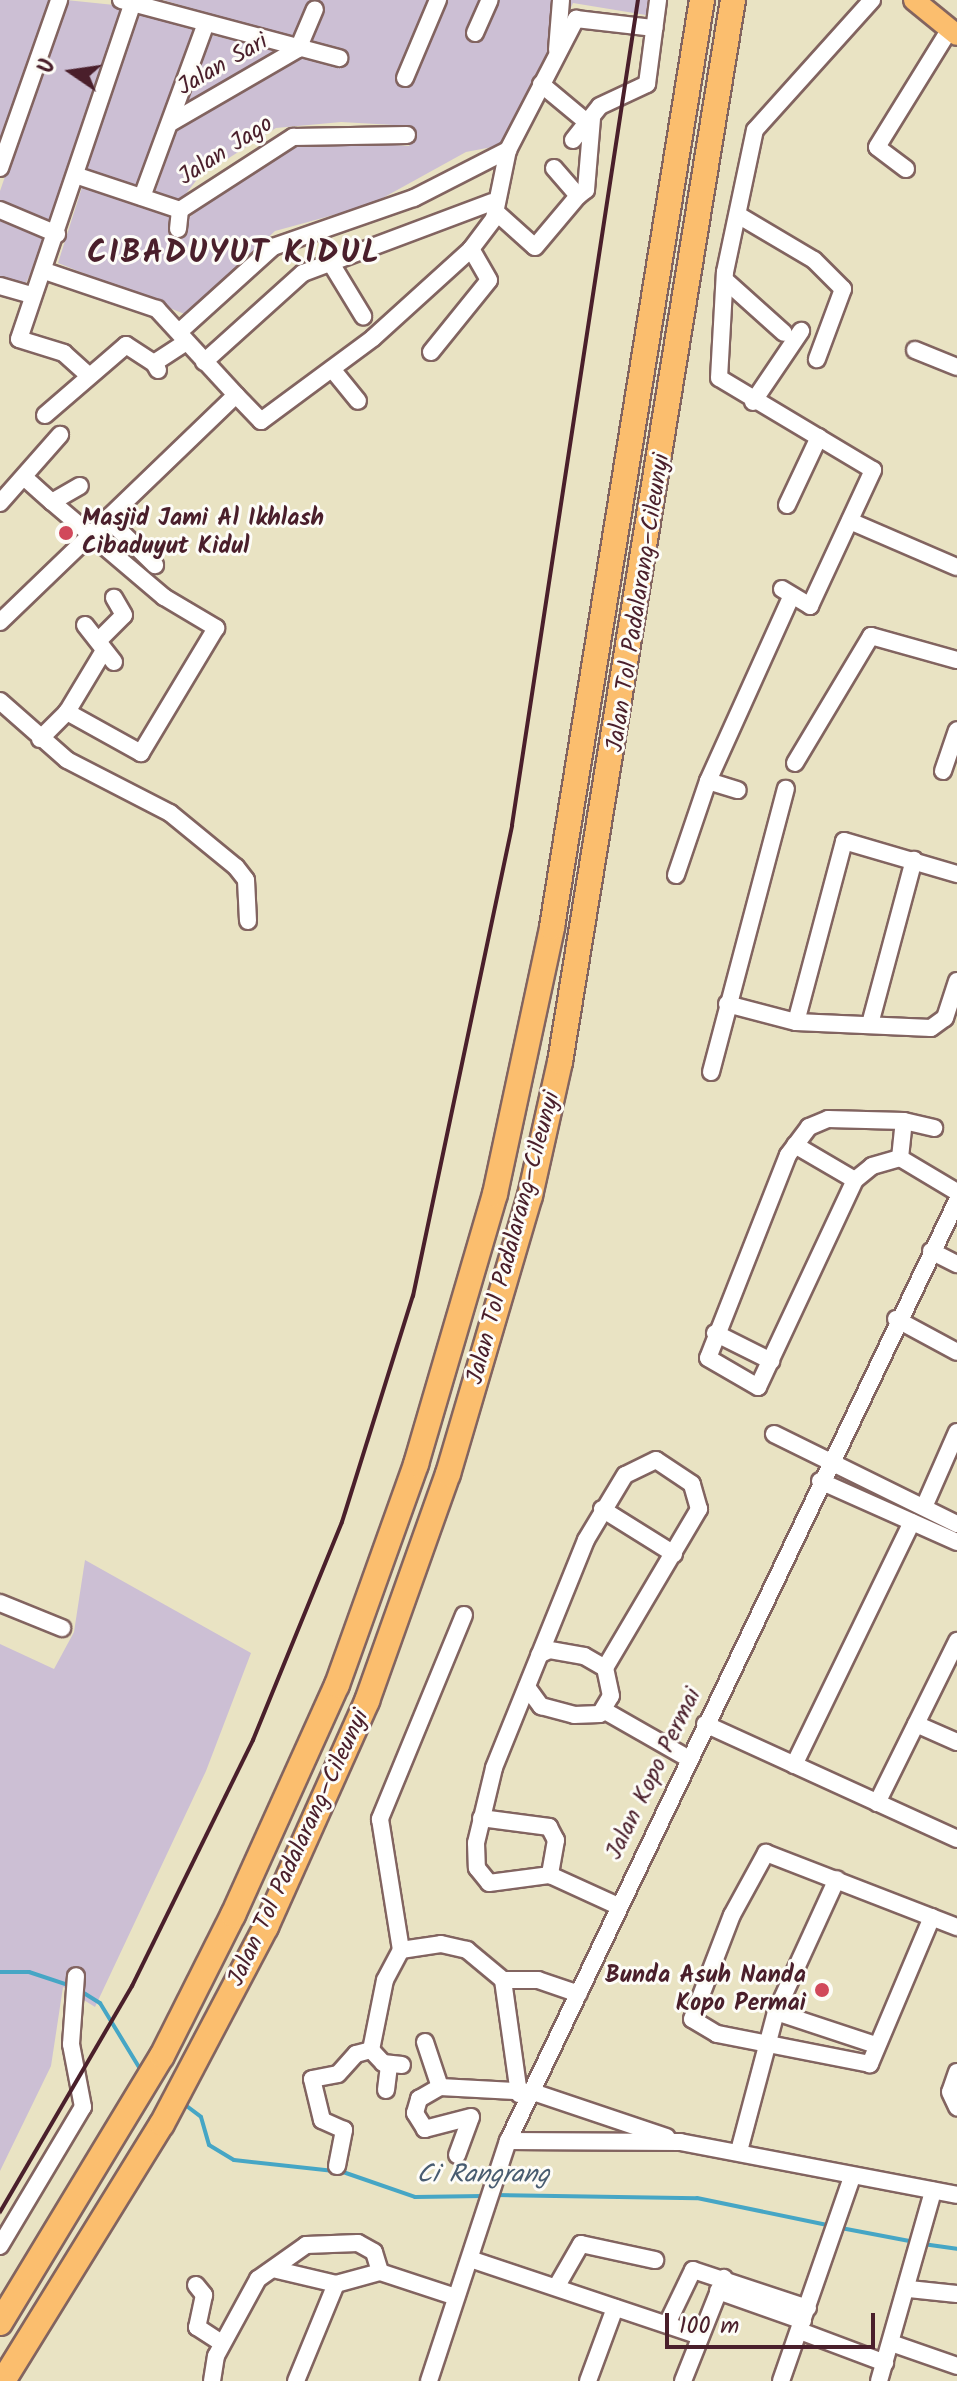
<!DOCTYPE html>
<html>
<head>
<meta charset="utf-8">
<style>
  body { margin:0 }
  #map { position:relative; width:957px; height:2381px; overflow:hidden; background:#e9e3c3; font-family:Kalam,sans-serif }
  div>[style] { position:absolute }
  [style*='--x'] { left:calc(var(--x)*1px); top:calc(var(--y)*1px); width:calc(var(--w)*1px); rotate:calc(var(--a)*1deg) }
  .industrial>* { inset:0; background:#ccbfd4 }
  .stream>* { height:4px; margin:-2px; padding:0 2px; transform-origin:2px; border-radius:2px; background:#46a6c5 }
  .roads { filter:drop-shadow(2px 0 #826460) drop-shadow(-2px 0 #826460) drop-shadow(0 2px #826460) drop-shadow(0 -2px #826460) }
  .minor>* { height:16px; margin:-8px; padding:0 8px; transform-origin:8px; border-radius:8px; background:#fff }
  .major>* { height:20px; margin:-10px; padding:0 10px; transform-origin:10px; border-radius:10px; background:#fbbe6e }
  .highway>* { height:24px; margin:-12px; padding:0 12px; transform-origin:12px; border-radius:12px; background:#fbbe6e }
  .rail>* { height:4px; margin:-2px; padding:0 2px; transform-origin:2px; border-radius:2px; background:#4a1f2b }
  .dots>* { width:22px; height:22px; translate:-50% -50%; box-sizing:border-box; border:4px solid #fdfcf7; border-radius:50% }
  span { translate:-50% -50%; white-space:nowrap; text-align:center; line-height:1.15; -webkit-text-stroke:6px #fdfcf7; paint-order:stroke }
  .street-label { font-size:24px; color:#4a1f2b }
  .poi-label { font-size:24px; color:#4a1f2b; font-weight:700 }
  .left { translate:0 -50%; text-align:left }
  .right { translate:-100% -50%; text-align:right }
  .water-label { font-size:26px; color:#485c70; font-style:italic }
  .district-label { font-size:32px; color:#4a1f2b; font-weight:700; letter-spacing:2px }
  .north { position:absolute; left:32px; top:32px; width:80px; height:80px; -webkit-text-stroke:6px #fdfcf7; paint-order:stroke; rotate:283deg; font-size:22px; font-weight:700; line-height:32px; text-align:center; color:#4a1f2b }
  .north::after { content:''; display:block; margin:auto; width:28px; height:36px; background:#4a1f2b; clip-path:polygon(50% 0,100% 100%,50% 72%,0 100%) }
  .scale { position:absolute; left:665px; top:2313px; width:210px; height:36px; box-sizing:border-box; border:4px solid #4a1f2b; border-top:0; padding-left:10px; font-size:24px; line-height:28px; white-space:nowrap; color:#4a1f2b; -webkit-text-stroke:6px #fdfcf7; paint-order:stroke }
</style>
</head>
<body>
<div id="map">
  <div class="industrial">
    <i style="clip-path:polygon(0 0,55px 0,0 163px)"></i>
    <i style="clip-path:polygon(66px 0,124px 6px,55px 223px,0 204px,0 191px)"></i>
    <i style="clip-path:polygon(163px 0,648px 0,646px 15px,573px 3px,508px 144px,466px 152px,370px 205px,275px 231px,187px 315px,58px 263px,83px 184px,186px 220px,273px 150px,336px 141px,409px 146px,415px 136px,411px 126px,341px 122px,276px 128px,199px 177px,181px 200px,155px 192px,211px 35px,302px 56px,293px 39px)"></i>
    <i style="clip-path:polygon(136px 8px,200px 28px,139px 188px,87px 170px)"></i>
    <i style="clip-path:polygon(0 221px,46px 239px,26px 283px,0 278px)"></i>
    <i style="clip-path:polygon(85px 1560px,251px 1653px,206px 1771px,95px 2007px,63px 1987px,51px 2066px,0 2171px,0 1644px,54px 1669px,74px 1632px)"></i>
  </div>
  <div class="stream">
    <i style="--x:0;--y:1972;--w:29;--a:0"></i>
    <i style="--x:29;--y:1972;--w:44;--a:18.4"></i>
    <i style="--x:79;--y:1990;--w:25;--a:32"></i>
    <i style="--x:100;--y:2003;--w:81;--a:58.7"></i>
    <i style="--x:184;--y:2104;--w:21;--a:37"></i>
    <i style="--x:201;--y:2117;--w:29;--a:74"></i>
    <i style="--x:209;--y:2145;--w:29;--a:31"></i>
    <i style="--x:234;--y:2160;--w:110;--a:6.3"></i>
    <i style="--x:343;--y:2172;--w:76;--a:19.1"></i>
    <i style="--x:415;--y:2197;--w:68;--a:-0.8"></i>
    <i style="--x:496;--y:2195;--w:201;--a:0.9"></i>
    <i style="--x:697;--y:2198;--w:138;--a:11.7"></i>
    <i style="--x:841;--y:2228;--w:75;--a:10.7"></i>
    <i style="--x:923;--y:2244;--w:34;--a:8"></i>
  </div>
  <div class="roads">
    <div class="minor">
      <i style="--x:121;--y:0;--w:226;--a:14.9"></i>
      <i style="--x:475;--y:33;--w:36;--a:-66"></i>
      <i style="--x:557;--y:50;--w:50;--a:-85.4"></i>
      <i style="--x:405;--y:78;--w:85;--a:-67.1"></i>
      <i style="--x:541;--y:84;--w:62;--a:39.8"></i>
      <i style="--x:172;--y:122;--w:146;--a:-30.1"></i>
      <i style="--x:298;--y:49;--w:43;--a:-67"></i>
      <i style="--x:573;--y:140;--w:43;--a:-51.5"></i>
      <i style="--x:600;--y:106;--w:52;--a:-25.1"></i>
      <i style="--x:647;--y:84;--w:85;--a:-82.5"></i>
      <i style="--x:0;--y:168;--w:178;--a:-70.6"></i>
      <i style="--x:554;--y:168;--w:37;--a:49"></i>
      <i style="--x:578;--y:196;--w:10;--a:-37"></i>
      <i style="--x:586;--y:190;--w:71;--a:-85.2"></i>
      <i style="--x:906;--y:169;--w:36;--a:-143"></i>
      <i style="--x:877;--y:147;--w:139;--a:-58.3"></i>
      <i style="--x:78;--y:176;--w:108;--a:18.4"></i>
      <i style="--x:180;--y:210;--w:135;--a:-32.9"></i>
      <i style="--x:293;--y:137;--w:114;--a:-1"></i>
      <i style="--x:142;--y:197;--w:182;--a:-69.8"></i>
      <i style="--x:0;--y:210;--w:62;--a:22.8"></i>
      <i style="--x:496;--y:212;--w:52;--a:41.9"></i>
      <i style="--x:535;--y:247;--w:67;--a:-49.9"></i>
      <i style="--x:738;--y:215;--w:88;--a:30.6"></i>
      <i style="--x:814;--y:260;--w:41;--a:45"></i>
      <i style="--x:843;--y:289;--w:75;--a:110.4"></i>
      <i style="--x:178;--y:229;--w:19;--a:-84"></i>
      <i style="--x:329;--y:260;--w:66;--a:58.7"></i>
      <i style="--x:725;--y:280;--w:79;--a:41.9"></i>
      <i style="--x:0;--y:286;--w:33;--a:16"></i>
      <i style="--x:179;--y:332;--w:127;--a:-42.1"></i>
      <i style="--x:273;--y:247;--w:149;--a:-19.2"></i>
      <i style="--x:414;--y:198;--w:106;--a:-27.1"></i>
      <i style="--x:915;--y:350;--w:45;--a:22"></i>
      <i style="--x:431;--y:352;--w:92;--a:-51.1"></i>
      <i style="--x:489;--y:280;--w:36;--a:-120"></i>
      <i style="--x:204;--y:362;--w:133;--a:-42"></i>
      <i style="--x:303;--y:273;--w:202;--a:-20.6"></i>
      <i style="--x:332;--y:369;--w:41;--a:50.9"></i>
      <i style="--x:158;--y:370;--w:8;--a:-120"></i>
      <i style="--x:154;--y:363;--w:38;--a:-33"></i>
      <i style="--x:87;--y:374;--w:31;--a:-138"></i>
      <i style="--x:64;--y:353;--w:47;--a:-162.7"></i>
      <i style="--x:19;--y:339;--w:358;--a:-71.3"></i>
      <i style="--x:236;--y:395;--w:36;--a:46"></i>
      <i style="--x:261;--y:421;--w:139;--a:-36.5"></i>
      <i style="--x:373;--y:338;--w:132;--a:-42.2"></i>
      <i style="--x:471;--y:249;--w:39;--a:-53"></i>
      <i style="--x:494;--y:218;--w:69;--a:-78.4"></i>
      <i style="--x:508;--y:150;--w:148;--a:-62.6"></i>
      <i style="--x:576;--y:19;--w:79;--a:6.6"></i>
      <i style="--x:753;--y:402;--w:86;--a:-55.9"></i>
      <i style="--x:45;--y:415;--w:107;--a:-40.8"></i>
      <i style="--x:126;--y:345;--w:33;--a:33"></i>
      <i style="--x:24;--y:477;--w:38;--a:42"></i>
      <i style="--x:52;--y:502;--w:32;--a:-30"></i>
      <i style="--x:52;--y:502;--w:147;--a:40.3"></i>
      <i style="--x:164;--y:597;--w:61;--a:30.8"></i>
      <i style="--x:216;--y:628;--w:146;--a:121"></i>
      <i style="--x:141;--y:753;--w:85;--a:-151"></i>
      <i style="--x:0;--y:503;--w:91;--a:-48.6"></i>
      <i style="--x:787;--y:505;--w:75;--a:-64.8"></i>
      <i style="--x:108;--y:519;--w:66;--a:44.4"></i>
      <i style="--x:850;--y:521;--w:116;--a:23.3"></i>
      <i style="--x:782;--y:589;--w:33;--a:31"></i>
      <i style="--x:810;--y:606;--w:150;--a:-65.1"></i>
      <i style="--x:873;--y:470;--w:179;--a:-149.1"></i>
      <i style="--x:719;--y:378;--w:106;--a:-86.8"></i>
      <i style="--x:725;--y:272;--w:145;--a:-78.1"></i>
      <i style="--x:755;--y:130;--w:175;--a:-48"></i>
      <i style="--x:0;--y:622;--w:327;--a:-43.9"></i>
      <i style="--x:236;--y:395;--w:117;--a:-132.6"></i>
      <i style="--x:157;--y:309;--w:118;--a:-161.3"></i>
      <i style="--x:85;--y:625;--w:47;--a:51.9"></i>
      <i style="--x:99;--y:640;--w:35;--a:-45"></i>
      <i style="--x:124;--y:615;--w:20;--a:-120"></i>
      <i style="--x:0;--y:701;--w:89;--a:41.4"></i>
      <i style="--x:67;--y:760;--w:116;--a:27.2"></i>
      <i style="--x:170;--y:813;--w:85;--a:39.3"></i>
      <i style="--x:236;--y:867;--w:16;--a:52"></i>
      <i style="--x:246;--y:880;--w:41;--a:87.2"></i>
      <i style="--x:40;--y:739;--w:38;--a:-45"></i>
      <i style="--x:67;--y:712;--w:70;--a:-59"></i>
      <i style="--x:795;--y:763;--w:148;--a:-59.1"></i>
      <i style="--x:871;--y:636;--w:89;--a:15.6"></i>
      <i style="--x:943;--y:771;--w:43;--a:-71.1"></i>
      <i style="--x:708;--y:781;--w:31;--a:17"></i>
      <i style="--x:676;--y:875;--w:99;--a:-71.2"></i>
      <i style="--x:708;--y:781;--w:200;--a:-65.7"></i>
      <i style="--x:727;--y:1004;--w:71;--a:14.6"></i>
      <i style="--x:796;--y:1022;--w:135;--a:2.5"></i>
      <i style="--x:931;--y:1028;--w:17;--a:-36"></i>
      <i style="--x:945;--y:1018;--w:39;--a:-72"></i>
      <i style="--x:796;--y:1022;--w:187;--a:-75.1"></i>
      <i style="--x:844;--y:841;--w:118;--a:16.3"></i>
      <i style="--x:870;--y:1024;--w:170;--a:-75"></i>
      <i style="--x:711;--y:1072;--w:293;--a:-75.2"></i>
      <i style="--x:904;--y:1121;--w:31;--a:13"></i>
      <i style="--x:795;--y:1145;--w:69;--a:30.3"></i>
      <i style="--x:900;--y:1158;--w:37;--a:-84"></i>
      <i style="--x:904;--y:1121;--w:76;--a:-178.5"></i>
      <i style="--x:828;--y:1119;--w:21;--a:157"></i>
      <i style="--x:809;--y:1127;--w:35;--a:127"></i>
      <i style="--x:788;--y:1155;--w:218;--a:111.5"></i>
      <i style="--x:708;--y:1358;--w:58;--a:30.1"></i>
      <i style="--x:758;--y:1387;--w:229;--a:-64.9"></i>
      <i style="--x:855;--y:1180;--w:22;--a:-39"></i>
      <i style="--x:872;--y:1166;--w:29;--a:-16"></i>
      <i style="--x:900;--y:1158;--w:66;--a:30.8"></i>
      <i style="--x:931;--y:1251;--w:29;--a:27"></i>
      <i style="--x:896;--y:1319;--w:69;--a:28.4"></i>
      <i style="--x:715;--y:1333;--w:63;--a:26.6"></i>
      <i style="--x:774;--y:1434;--w:204;--a:26.2"></i>
      <i style="--x:820;--y:1481;--w:150;--a:24"></i>
      <i style="--x:924;--y:1507;--w:82;--a:-66.3"></i>
      <i style="--x:602;--y:1509;--w:85;--a:32"></i>
      <i style="--x:0;--y:1603;--w:67;--a:22"></i>
      <i style="--x:464;--y:1615;--w:221;--a:112.4"></i>
      <i style="--x:380;--y:1819;--w:133;--a:80.9"></i>
      <i style="--x:401;--y:1950;--w:40;--a:-8.5"></i>
      <i style="--x:441;--y:1944;--w:27;--a:13"></i>
      <i style="--x:467;--y:1950;--w:47;--a:39.8"></i>
      <i style="--x:605;--y:1668;--w:185;--a:-59.4"></i>
      <i style="--x:699;--y:1509;--w:26;--a:-106"></i>
      <i style="--x:692;--y:1484;--w:43;--a:-146.3"></i>
      <i style="--x:656;--y:1460;--w:34;--a:154"></i>
      <i style="--x:625;--y:1475;--w:76;--a:121"></i>
      <i style="--x:586;--y:1540;--w:246;--a:112"></i>
      <i style="--x:494;--y:1768;--w:77;--a:103.5"></i>
      <i style="--x:476;--y:1843;--w:25;--a:88"></i>
      <i style="--x:477;--y:1868;--w:19;--a:51"></i>
      <i style="--x:489;--y:1883;--w:62;--a:-7.5"></i>
      <i style="--x:550;--y:1875;--w:75;--a:24.5"></i>
      <i style="--x:527;--y:1687;--w:24;--a:54"></i>
      <i style="--x:541;--y:1706;--w:34;--a:15"></i>
      <i style="--x:574;--y:1715;--w:26;--a:-2"></i>
      <i style="--x:600;--y:1714;--w:21;--a:-59"></i>
      <i style="--x:611;--y:1696;--w:29;--a:-102"></i>
      <i style="--x:605;--y:1668;--w:24;--a:-150"></i>
      <i style="--x:584;--y:1656;--w:36;--a:-170"></i>
      <i style="--x:549;--y:1650;--w:11;--a:153"></i>
      <i style="--x:605;--y:1711;--w:97;--a:29.7"></i>
      <i style="--x:705;--y:1724;--w:277;--a:24.5"></i>
      <i style="--x:916;--y:1724;--w:45;--a:23.7"></i>
      <i style="--x:794;--y:1765;--w:270;--a:-64.1"></i>
      <i style="--x:877;--y:1803;--w:181;--a:-63.7"></i>
      <i style="--x:481;--y:1818;--w:69;--a:7.5"></i>
      <i style="--x:549;--y:1827;--w:15;--a:62"></i>
      <i style="--x:556;--y:1840;--w:36;--a:100"></i>
      <i style="--x:932;--y:1917;--w:160;--a:112.9"></i>
      <i style="--x:870;--y:2064;--w:156;--a:-168.9"></i>
      <i style="--x:717;--y:2034;--w:29;--a:-149"></i>
      <i style="--x:692;--y:2019;--w:111;--a:-69"></i>
      <i style="--x:732;--y:1915;--w:71;--a:-61.3"></i>
      <i style="--x:766;--y:1853;--w:205;--a:21.2"></i>
      <i style="--x:776;--y:2012;--w:105;--a:18.3"></i>
      <i style="--x:425;--y:2042;--w:47;--a:71.6"></i>
      <i style="--x:371;--y:2050;--w:71;--a:-78.7"></i>
      <i style="--x:385;--y:1980;--w:34;--a:-62"></i>
      <i style="--x:371;--y:2050;--w:18;--a:47"></i>
      <i style="--x:383;--y:2063;--w:19;--a:6"></i>
      <i style="--x:957;--y:2072;--w:21;--a:109"></i>
      <i style="--x:950;--y:2092;--w:17;--a:65"></i>
      <i style="--x:386;--y:2090;--w:26;--a:-83"></i>
      <i style="--x:519;--y:2094;--w:115;--a:-98"></i>
      <i style="--x:503;--y:1980;--w:35;--a:0"></i>
      <i style="--x:538;--y:1980;--w:43;--a:18.9"></i>
      <i style="--x:508;--y:2141;--w:172;--a:0.3"></i>
      <i style="--x:680;--y:2142;--w:282;--a:10.8"></i>
      <i style="--x:739;--y:2151;--w:144;--a:-75.1"></i>
      <i style="--x:776;--y:2012;--w:146;--a:-65.4"></i>
      <i style="--x:457;--y:2155;--w:40;--a:-69.8"></i>
      <i style="--x:471;--y:2117;--w:48;--a:165.4"></i>
      <i style="--x:425;--y:2129;--w:19;--a:-122"></i>
      <i style="--x:415;--y:2113;--w:15;--a:-74"></i>
      <i style="--x:419;--y:2099;--w:24;--a:-30"></i>
      <i style="--x:440;--y:2087;--w:93;--a:3.1"></i>
      <i style="--x:533;--y:2092;--w:141;--a:18.6"></i>
      <i style="--x:337;--y:2166;--w:37;--a:-79"></i>
      <i style="--x:344;--y:2130;--w:24;--a:-156"></i>
      <i style="--x:322;--y:2120;--w:42;--a:-103.7"></i>
      <i style="--x:312;--y:2079;--w:26;--a:-11"></i>
      <i style="--x:338;--y:2074;--w:27;--a:-48"></i>
      <i style="--x:356;--y:2054;--w:16;--a:-15"></i>
      <i style="--x:0;--y:2246;--w:162;--a:-59.2"></i>
      <i style="--x:83;--y:2107;--w:64;--a:-100.8"></i>
      <i style="--x:71;--y:2044;--w:68;--a:-85.8"></i>
      <i style="--x:470;--y:2259;--w:243;--a:18.5"></i>
      <i style="--x:277;--y:2270;--w:61;--a:13.3"></i>
      <i style="--x:336;--y:2284;--w:46;--a:-15.3"></i>
      <i style="--x:380;--y:2272;--w:80;--a:18.2"></i>
      <i style="--x:558;--y:2284;--w:46;--a:-60.1"></i>
      <i style="--x:581;--y:2244;--w:76;--a:12.2"></i>
      <i style="--x:196;--y:2285;--w:13;--a:51"></i>
      <i style="--x:204;--y:2295;--w:33;--a:102"></i>
      <i style="--x:197;--y:2327;--w:30;--a:33"></i>
      <i style="--x:909;--y:2289;--w:48;--a:5.9"></i>
      <i style="--x:718;--y:2291;--w:90;--a:19.4"></i>
      <i style="--x:667;--y:2324;--w:60;--a:-64.3"></i>
      <i style="--x:693;--y:2270;--w:121;--a:18.3"></i>
      <i style="--x:800;--y:2331;--w:91;--a:20.6"></i>
      <i style="--x:894;--y:2344;--w:67;--a:19.2"></i>
      <i style="--x:212;--y:2381;--w:25;--a:-81"></i>
      <i style="--x:216;--y:2356;--w:88;--a:-61.4"></i>
      <i style="--x:258;--y:2279;--w:59;--a:-35.3"></i>
      <i style="--x:306;--y:2245;--w:52;--a:-2.2"></i>
      <i style="--x:358;--y:2243;--w:18;--a:29"></i>
      <i style="--x:374;--y:2252;--w:21;--a:73"></i>
      <i style="--x:296;--y:2381;--w:105;--a:-67.6"></i>
      <i style="--x:429;--y:2381;--w:253;--a:-71.8"></i>
      <i style="--x:508;--y:2141;--w:1042;--a:-64.47"></i>
      <i style="--x:588;--y:2381;--w:78;--a:-69.7"></i>
      <i style="--x:683;--y:2381;--w:111;--a:-68.3"></i>
      <i style="--x:781;--y:2381;--w:213;--a:-70.8"></i>
      <i style="--x:879;--y:2381;--w:198;--a:-74.1"></i>
    </div>
    <div class="major">
      <i style="--x:914;--y:0;--w:55;--a:39.1"></i>
    </div>
    <div class="highway">
      <i style="--x:0;--y:2323;--w:312;--a:-58.8"></i>
      <i style="--x:162;--y:2056;--w:158;--a:-63.3"></i>
      <i style="--x:233;--y:1915;--w:252;--a:-65.7"></i>
      <i style="--x:337;--y:1685;--w:235;--a:-70.3"></i>
      <i style="--x:416;--y:1464;--w:281;--a:-73.7"></i>
      <i style="--x:495;--y:1194;--w:273;--a:-77.9"></i>
      <i style="--x:552;--y:927;--w:939;--a:-80.81"></i>
      <i style="--x:3;--y:2381;--w:302;--a:-58.3"></i>
      <i style="--x:162;--y:2124;--w:223;--a:-62.2"></i>
      <i style="--x:266;--y:1927;--w:248;--a:-65.9"></i>
      <i style="--x:367;--y:1701;--w:241;--a:-70.4"></i>
      <i style="--x:448;--y:1474;--w:290;--a:-73.6"></i>
      <i style="--x:530;--y:1196;--w:137;--a:-77.4"></i>
      <i style="--x:560;--y:1062;--w:1076;--a:-80.75"></i>
    </div>
  </div>
  <div class="rail">
    <i style="--x:0;--y:2212;--w:262;--a:-59.7"></i>
    <i style="--x:132;--y:1986;--w:274;--a:-63.8"></i>
    <i style="--x:253;--y:1740;--w:235;--a:-67.8"></i>
    <i style="--x:342;--y:1522;--w:237;--a:-72.6"></i>
    <i style="--x:413;--y:1296;--w:481;--a:-78.1"></i>
    <i style="--x:512;--y:825;--w:835;--a:-81.32"></i>
  </div>
  <div class="dots">
    <i style="left:66px;top:533px;background:#d1495b"></i>
    <i style="left:822px;top:1990px;background:#d1495b"></i>
  </div>
  <div class="street-label">
    <span style="left:223px;top:65px;rotate:-30deg">Jalan Sari</span>
    <span style="left:226px;top:151px;rotate:-33deg">Jalan Jago</span>
    <span style="left:639px;top:603px;rotate:-81deg">Jalan Tol Padalarang–Cileunyi</span>
    <span style="left:514px;top:1238px;rotate:-75deg">Jalan Tol Padalarang–Cileunyi</span>
    <span style="left:654px;top:1774px;rotate:-64deg">Jalan Kopo Permai</span>
    <span style="left:299px;top:1848px;rotate:-65deg">Jalan Tol Padalarang–Cileunyi</span>
  </div>
  <div class="poi-label">
    <span class="left" style="left:82px;top:533px">Masjid Jami Al Ikhlash<br>Cibaduyut Kidul</span>
    <span class="right" style="left:806px;top:1990px">Bunda Asuh Nanda<br>Kopo Permai</span>
  </div>
  <div class="water-label">
    <span style="left:483px;top:2176px">Ci Rangrang</span>
  </div>
  <div class="district-label">
    <span style="left:234px;top:254px">CIBADUYUT KIDUL</span>
  </div>
  <div class="north">U</div>
  <div class="scale">100 m</div>
</div>
</body>
</html>
